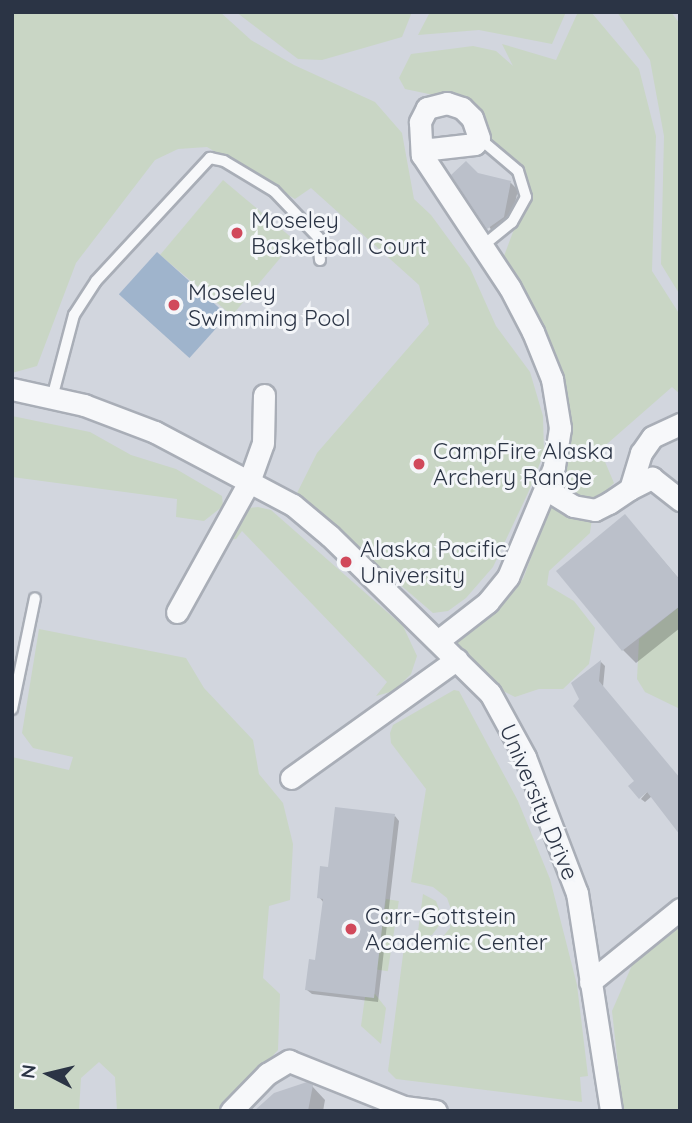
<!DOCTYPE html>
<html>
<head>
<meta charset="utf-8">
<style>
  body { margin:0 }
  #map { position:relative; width:692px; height:1123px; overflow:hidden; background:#e4e7ec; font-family:Quicksand,sans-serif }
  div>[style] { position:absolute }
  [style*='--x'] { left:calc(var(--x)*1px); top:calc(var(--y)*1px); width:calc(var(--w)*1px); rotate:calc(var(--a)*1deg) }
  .built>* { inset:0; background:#d2d6de; transform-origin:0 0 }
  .green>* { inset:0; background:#c9d6c5; transform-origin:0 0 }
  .water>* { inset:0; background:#9fb4cc; transform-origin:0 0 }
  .shadow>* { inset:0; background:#0003 }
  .building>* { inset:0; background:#bbc0ca }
  .roads { filter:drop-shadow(2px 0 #a9aeb7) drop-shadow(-2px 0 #a9aeb7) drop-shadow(0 2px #a9aeb7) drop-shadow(0 -2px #a9aeb7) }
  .service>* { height:10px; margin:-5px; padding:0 5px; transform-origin:5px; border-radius:5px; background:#f7f8fa }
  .minor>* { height:21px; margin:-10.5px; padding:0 10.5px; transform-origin:10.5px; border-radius:10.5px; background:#f7f8fa }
  .dots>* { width:19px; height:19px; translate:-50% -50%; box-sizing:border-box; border:4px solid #f4f6f9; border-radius:50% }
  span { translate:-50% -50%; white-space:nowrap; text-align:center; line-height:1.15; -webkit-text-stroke:6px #f4f6f9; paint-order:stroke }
  .poi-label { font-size:23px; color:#2b3445 }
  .left { translate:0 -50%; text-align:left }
  .street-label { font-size:23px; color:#2b3445 }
  .frame { position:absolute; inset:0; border:14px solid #2b3445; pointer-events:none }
  .north { position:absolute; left:14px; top:1039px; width:70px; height:70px; -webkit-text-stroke:5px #f4f6f9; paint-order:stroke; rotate:277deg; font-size:19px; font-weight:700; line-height:28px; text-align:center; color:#2b3445 }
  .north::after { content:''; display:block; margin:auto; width:24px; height:32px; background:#2b3445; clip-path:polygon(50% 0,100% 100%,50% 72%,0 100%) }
</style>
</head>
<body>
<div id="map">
  <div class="built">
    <i style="left:12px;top:12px;width:668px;height:1099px"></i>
  </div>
  <div class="green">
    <i style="clip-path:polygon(12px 12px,220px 12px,251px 40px,294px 65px,375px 102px,402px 133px,414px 199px,431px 215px,470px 268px,496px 326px,530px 372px,543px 416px,544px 453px,528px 493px,493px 567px,466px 598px,448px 611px,433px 613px,296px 495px,317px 453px,429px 324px,419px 285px,311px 188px,295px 199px,207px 147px,178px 149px,155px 160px,76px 263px,37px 366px,12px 373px)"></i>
    <i style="clip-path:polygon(236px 12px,412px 12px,402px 37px,322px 60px,298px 59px)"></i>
    <i style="clip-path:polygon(430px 12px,566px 12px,552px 44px,479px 30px,418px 35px)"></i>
    <i style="clip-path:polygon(578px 12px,591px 12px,639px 69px,656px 136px,652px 271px,680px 315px,680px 394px,672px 387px,600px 450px,614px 483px,595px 501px,586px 502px,556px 490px,570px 446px,566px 408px,536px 324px,504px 256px,522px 208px,523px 172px,443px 97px,405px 89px,399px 78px,411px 54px,473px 46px,496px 51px,513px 66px,502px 44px,556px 60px)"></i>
    <i style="clip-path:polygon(617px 12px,671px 12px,680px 24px,680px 295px,661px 264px,664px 136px,650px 60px)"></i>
    <i style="left:223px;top:180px;width:94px;height:98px;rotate:40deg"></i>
    <i style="clip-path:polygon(12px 416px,90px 432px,131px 455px,176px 469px,222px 496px,223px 506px,204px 521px,176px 517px,177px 499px,12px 477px)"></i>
    <i style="clip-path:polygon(552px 501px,592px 518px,590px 533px,549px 571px,547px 585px,574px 601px,595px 628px,589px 664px,563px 689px,539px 689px,515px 697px,491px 685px,456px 641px,523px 579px)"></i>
    <i style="clip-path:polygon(258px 507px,271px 510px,403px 626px,417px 656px,411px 674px,394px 691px,376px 696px,387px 682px,242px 531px,236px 539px,228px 540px,236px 519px,248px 508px)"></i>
    <i style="clip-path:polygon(680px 606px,680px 709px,645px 692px,637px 679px,639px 639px)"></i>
    <i style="clip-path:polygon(39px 629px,186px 658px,204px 688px,253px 740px,259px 774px,283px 803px,293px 844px,290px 900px,269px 906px,263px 978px,280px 994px,278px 1050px,223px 1111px,117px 1111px,115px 1077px,99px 1062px,81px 1078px,79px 1111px,12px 1111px,12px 757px,69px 770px,73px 757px,33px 748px,22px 733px)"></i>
    <i style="clip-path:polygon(454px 690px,459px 691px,518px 801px,550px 879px,577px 985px,588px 1076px,580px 1077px,582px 1102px,396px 1079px,388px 1071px,404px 947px,436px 945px,450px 928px,452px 912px,447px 898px,433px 887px,411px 882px,426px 789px,391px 743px,390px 733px,393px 725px)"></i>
    <i style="clip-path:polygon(423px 894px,436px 901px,443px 920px,432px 935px,417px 939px)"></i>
    <i style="left:386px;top:899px;width:13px;height:71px;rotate:9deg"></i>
    <i style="clip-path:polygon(680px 919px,680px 1111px,623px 1111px,612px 1011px,633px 963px)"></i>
    <i style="clip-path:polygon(375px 994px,386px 1008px,381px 1044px,361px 1026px,365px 997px)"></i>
  </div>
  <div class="water">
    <i style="left:157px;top:252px;width:95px;height:57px;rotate:42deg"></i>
  </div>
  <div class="shadow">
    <i style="clip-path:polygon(478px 175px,511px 183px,518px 190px,510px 225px,495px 235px,453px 176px)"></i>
    <i style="clip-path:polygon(625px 516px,680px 580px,680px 628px,636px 663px,623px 650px)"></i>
    <i style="clip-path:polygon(601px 662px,605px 666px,603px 687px,680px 780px,680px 832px,652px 796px,645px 802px,641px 799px,653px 785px,639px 796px,631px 786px,637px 781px,575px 706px,581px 699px,574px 683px)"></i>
    <i style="clip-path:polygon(395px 816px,399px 821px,378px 1002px,312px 994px,307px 990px,317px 962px,324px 903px,319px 897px,329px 869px)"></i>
    <i style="clip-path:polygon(312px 1086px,325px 1100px,323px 1111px,263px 1111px)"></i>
  </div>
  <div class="building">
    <i style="clip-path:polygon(466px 161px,478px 173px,511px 181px,504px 217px,487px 229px,451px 175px)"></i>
    <i style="clip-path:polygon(625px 514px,680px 580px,680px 606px,622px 651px,556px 571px)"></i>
    <i style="clip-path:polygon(601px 660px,599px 681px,680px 778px,680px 835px,647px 792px,639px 799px,628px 786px,634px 781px,573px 706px,579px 699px,571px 683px)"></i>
    <i style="clip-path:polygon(335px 807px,395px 814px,374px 998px,305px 990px,309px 959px,315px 960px,323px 899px,317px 898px,320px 866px,328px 867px)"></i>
    <i style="clip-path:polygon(307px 1082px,313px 1085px,308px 1111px,254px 1111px,274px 1093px)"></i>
  </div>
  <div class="roads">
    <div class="service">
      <i style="--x:479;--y:138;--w:51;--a:40.2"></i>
      <i style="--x:518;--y:171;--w:27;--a:73"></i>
      <i style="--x:526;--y:197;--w:29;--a:119"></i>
      <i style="--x:512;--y:222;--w:41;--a:140.9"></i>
      <i style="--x:52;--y:398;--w:86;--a:-75.2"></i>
      <i style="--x:74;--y:315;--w:40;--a:-57.1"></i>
      <i style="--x:96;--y:281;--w:168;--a:-47.2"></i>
      <i style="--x:210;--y:158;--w:14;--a:12"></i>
      <i style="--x:224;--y:161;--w:58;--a:31"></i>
      <i style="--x:274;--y:191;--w:64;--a:46.3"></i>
      <i style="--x:318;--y:237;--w:23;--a:85"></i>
      <i style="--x:12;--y:709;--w:113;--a:-78.3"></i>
    </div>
    <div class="minor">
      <i style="--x:422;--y:155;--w:11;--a:-34"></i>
      <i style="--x:431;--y:149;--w:44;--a:-6.5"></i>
      <i style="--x:475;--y:144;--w:7;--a:-56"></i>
      <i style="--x:479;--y:138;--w:21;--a:-109"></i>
      <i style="--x:472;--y:118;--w:14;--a:-135"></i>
      <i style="--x:462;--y:108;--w:16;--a:-162"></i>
      <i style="--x:447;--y:103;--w:21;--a:166"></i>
      <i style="--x:427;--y:108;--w:16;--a:117"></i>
      <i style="--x:420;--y:122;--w:33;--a:87"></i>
      <i style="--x:422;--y:155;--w:159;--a:56.5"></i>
      <i style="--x:510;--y:288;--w:50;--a:62.4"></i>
      <i style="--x:533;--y:332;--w:51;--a:68"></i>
      <i style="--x:552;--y:379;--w:50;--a:80.7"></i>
      <i style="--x:560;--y:428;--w:39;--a:99"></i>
      <i style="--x:554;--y:467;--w:119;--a:112.7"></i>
      <i style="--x:508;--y:577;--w:32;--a:129"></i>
      <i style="--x:488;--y:602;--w:62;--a:142.2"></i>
      <i style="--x:12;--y:389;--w:74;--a:12.5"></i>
      <i style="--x:84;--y:405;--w:76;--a:20.8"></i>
      <i style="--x:155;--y:432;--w:156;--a:27.9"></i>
      <i style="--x:293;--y:505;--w:48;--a:40"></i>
      <i style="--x:330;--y:536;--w:224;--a:44.5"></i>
      <i style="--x:490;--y:693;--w:73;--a:61.3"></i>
      <i style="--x:525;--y:757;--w:146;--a:69.1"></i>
      <i style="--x:577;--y:893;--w:221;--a:81.1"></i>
      <i style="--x:546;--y:489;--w:32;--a:32"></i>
      <i style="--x:573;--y:506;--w:22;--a:10"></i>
      <i style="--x:595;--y:510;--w:16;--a:-27"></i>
      <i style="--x:609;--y:503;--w:25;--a:-34"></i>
      <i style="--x:630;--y:489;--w:38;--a:-73"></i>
      <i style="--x:641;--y:453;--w:19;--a:-55"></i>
      <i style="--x:652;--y:437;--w:31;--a:-25"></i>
      <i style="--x:630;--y:489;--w:25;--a:-27"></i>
      <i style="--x:652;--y:478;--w:36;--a:38"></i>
      <i style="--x:177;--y:612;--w:149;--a:-61"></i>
      <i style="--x:249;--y:482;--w:41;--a:-70.3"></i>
      <i style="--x:263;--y:443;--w:48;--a:-88.8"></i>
      <i style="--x:291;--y:778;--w:204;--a:-35.6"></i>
      <i style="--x:590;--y:982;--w:116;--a:-39"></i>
      <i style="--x:231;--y:1111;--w:52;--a:-45.8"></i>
      <i style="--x:267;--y:1074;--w:26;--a:-31"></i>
      <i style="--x:289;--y:1061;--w:124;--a:21.8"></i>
      <i style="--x:404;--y:1107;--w:32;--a:7"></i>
    </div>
  </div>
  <div class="dots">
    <i style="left:237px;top:233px;background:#d1495b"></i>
    <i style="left:174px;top:305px;background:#d1495b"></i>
    <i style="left:419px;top:464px;background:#d1495b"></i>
    <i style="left:346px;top:562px;background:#d1495b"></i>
    <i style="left:351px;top:929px;background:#d1495b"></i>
  </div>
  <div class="poi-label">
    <span class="left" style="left:251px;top:233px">Moseley<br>Basketball Court</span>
    <span class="left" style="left:188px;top:305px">Moseley<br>Swimming Pool</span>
    <span class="left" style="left:433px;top:464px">CampFire Alaska<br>Archery Range</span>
    <span class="left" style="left:360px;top:562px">Alaska Pacific<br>University</span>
    <span class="left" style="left:365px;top:929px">Carr-Gottstein<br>Academic Center</span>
  </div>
  <div class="street-label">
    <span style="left:539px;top:802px;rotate:67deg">University Drive</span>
  </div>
  <div class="frame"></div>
  <div class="north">N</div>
</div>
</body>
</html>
